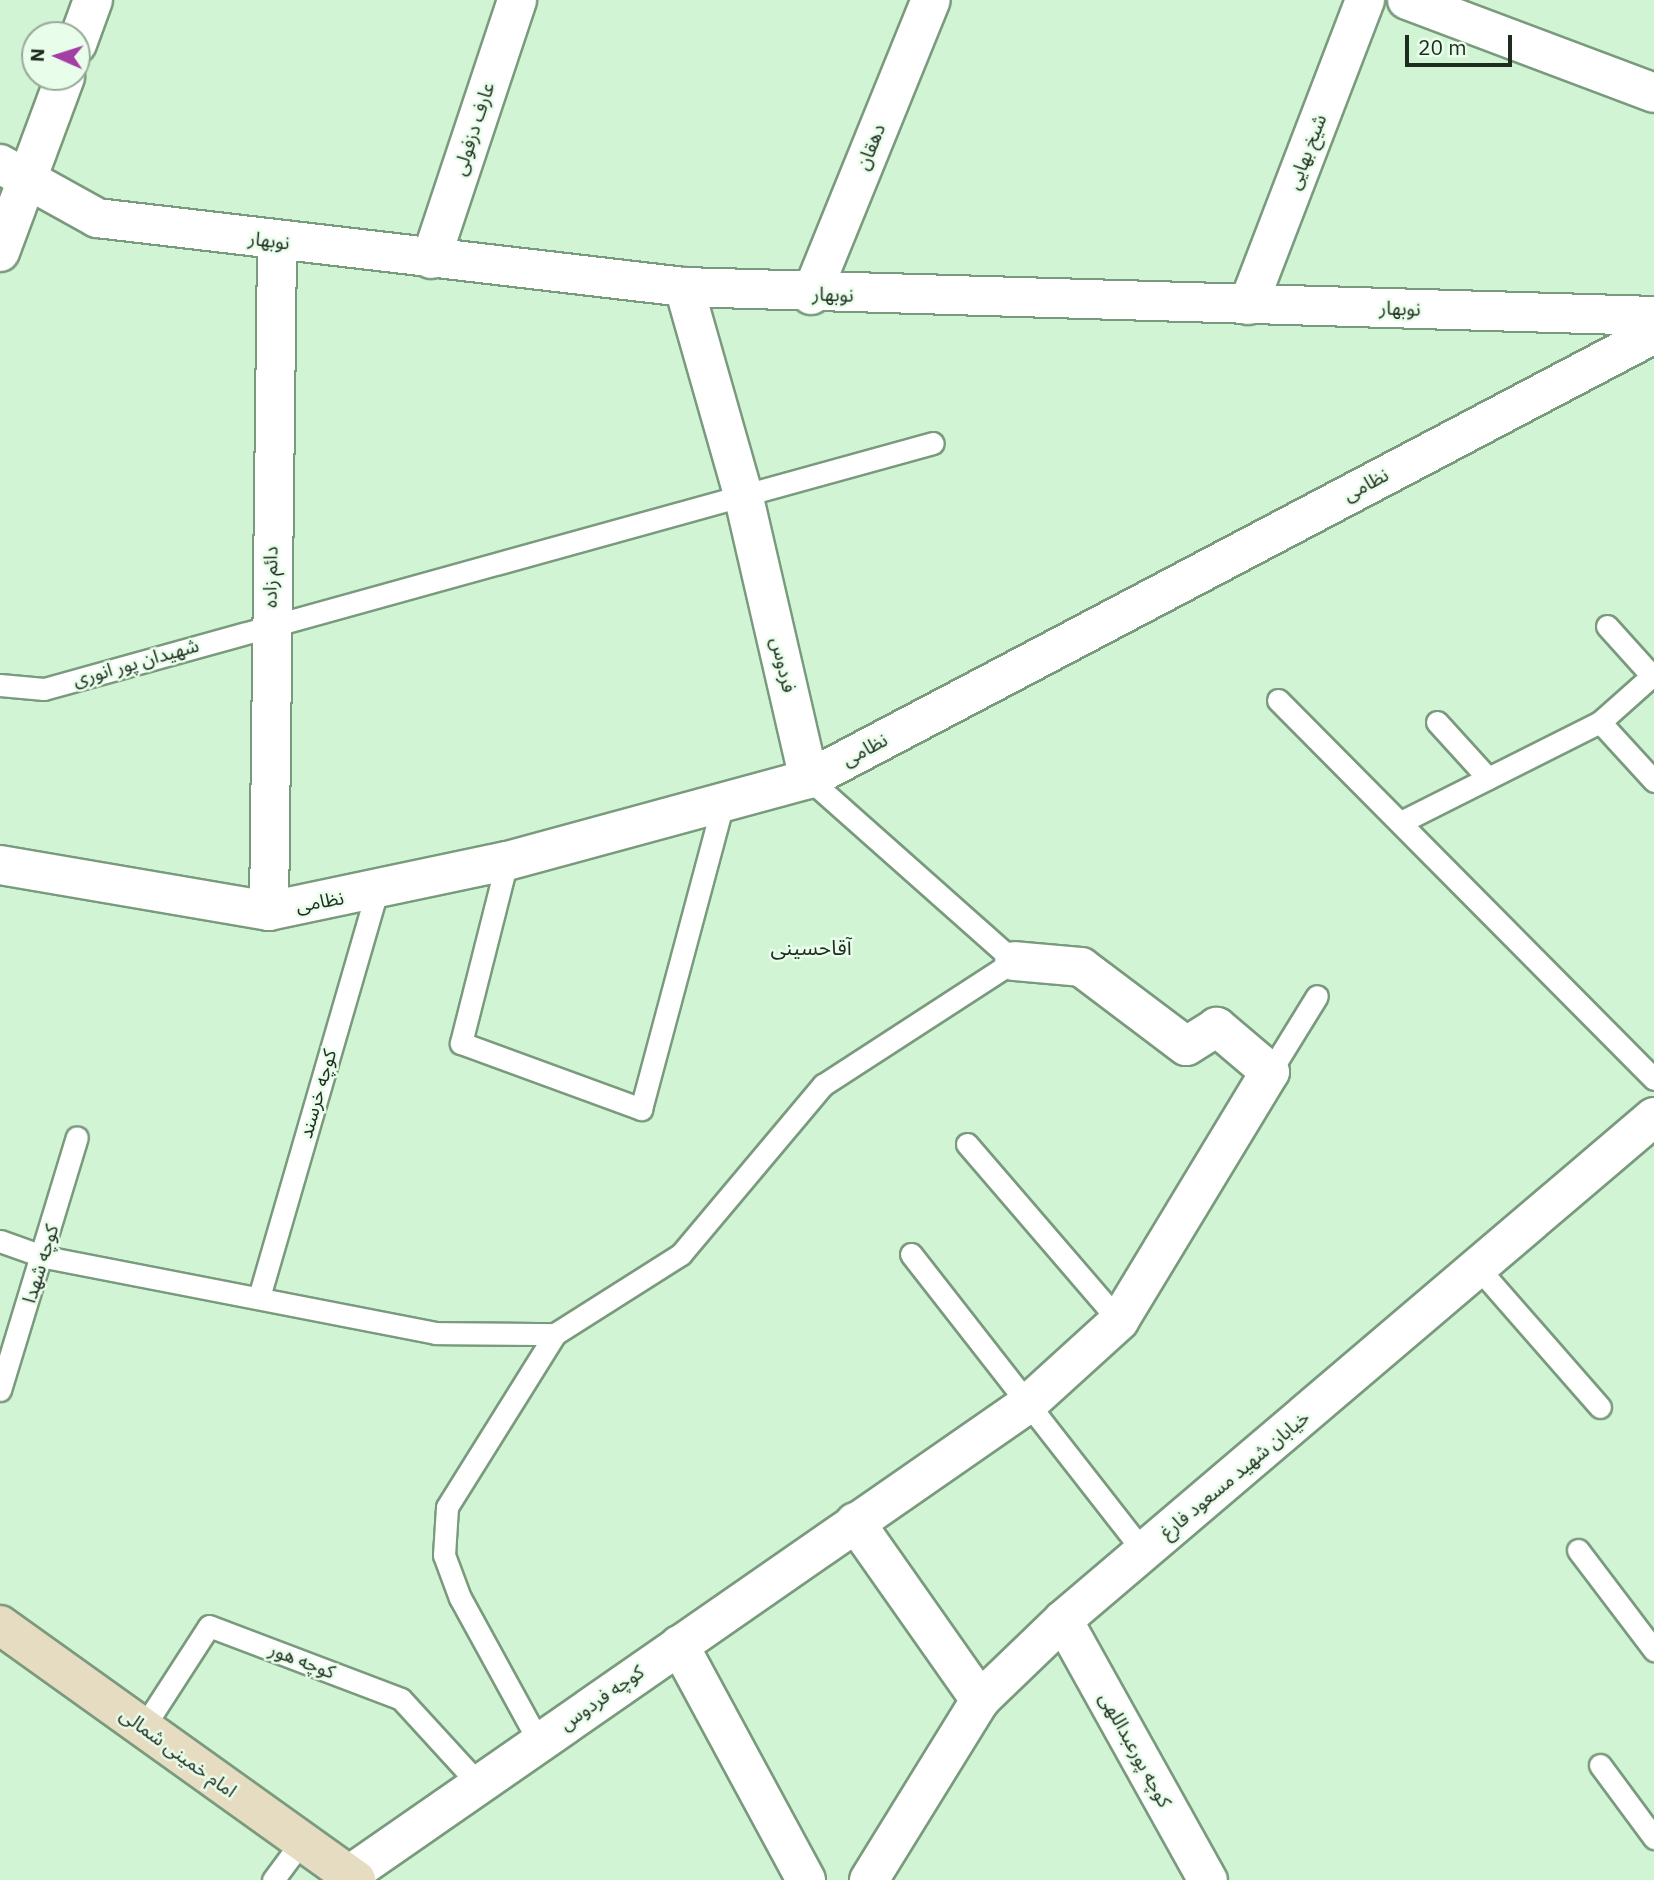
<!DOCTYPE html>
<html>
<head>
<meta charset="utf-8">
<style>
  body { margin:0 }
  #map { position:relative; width:1654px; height:1880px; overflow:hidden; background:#d1f4d4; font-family:"IBM Plex Sans","Noto Sans Arabic",sans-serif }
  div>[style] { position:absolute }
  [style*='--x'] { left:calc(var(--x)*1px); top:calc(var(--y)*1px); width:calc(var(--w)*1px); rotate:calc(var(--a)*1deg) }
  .roads { filter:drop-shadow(2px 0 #7a9a7d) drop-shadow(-2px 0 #7a9a7d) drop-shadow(0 2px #7a9a7d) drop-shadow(0 -2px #7a9a7d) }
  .lane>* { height:21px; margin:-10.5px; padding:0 10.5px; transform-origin:10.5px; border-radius:10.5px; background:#fff }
  .street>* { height:38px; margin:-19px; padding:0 19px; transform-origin:19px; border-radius:19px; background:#fff }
  .secondary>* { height:38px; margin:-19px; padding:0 19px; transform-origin:19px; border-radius:19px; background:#e6dcc2 }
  span { translate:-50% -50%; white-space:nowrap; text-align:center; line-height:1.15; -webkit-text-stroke:5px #e8fdea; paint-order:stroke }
  .street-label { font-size:19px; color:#1e2b1f }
  .neighbourhood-label { font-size:21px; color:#1e2b1f }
  .north { position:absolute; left:21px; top:21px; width:70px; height:70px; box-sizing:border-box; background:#e8fdea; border:2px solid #97a999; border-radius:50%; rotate:273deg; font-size:19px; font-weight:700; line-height:28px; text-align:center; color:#1e2b1f }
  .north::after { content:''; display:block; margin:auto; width:24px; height:32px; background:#a33ea4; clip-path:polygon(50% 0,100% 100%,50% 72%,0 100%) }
  .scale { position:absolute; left:1405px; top:35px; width:107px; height:32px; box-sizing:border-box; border:4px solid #1e2b1f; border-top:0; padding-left:9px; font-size:21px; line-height:24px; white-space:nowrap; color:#1e2b1f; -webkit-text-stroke:5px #e8fdea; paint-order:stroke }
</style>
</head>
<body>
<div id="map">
  <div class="roads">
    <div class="lane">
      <i style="--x:1607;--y:626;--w:67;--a:48"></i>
      <i style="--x:1654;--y:674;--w:72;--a:138.4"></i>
      <i style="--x:1600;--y:722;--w:80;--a:47.5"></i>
      <i style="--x:0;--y:685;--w:44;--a:5.2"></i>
      <i style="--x:44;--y:689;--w:922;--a:-15.47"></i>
      <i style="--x:1278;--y:700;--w:534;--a:45.23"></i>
      <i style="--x:1437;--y:722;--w:76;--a:47.7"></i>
      <i style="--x:1401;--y:822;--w:223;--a:-26.7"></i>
      <i style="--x:507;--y:861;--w:188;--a:104.2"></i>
      <i style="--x:461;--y:1043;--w:192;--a:20.1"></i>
      <i style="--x:641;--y:1109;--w:313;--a:-75"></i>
      <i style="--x:1270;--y:1072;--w:89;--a:-58.3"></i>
      <i style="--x:967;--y:1144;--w:233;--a:49.3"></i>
      <i style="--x:0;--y:1241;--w:48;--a:19.6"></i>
      <i style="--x:45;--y:1257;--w:397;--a:11"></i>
      <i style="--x:435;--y:1333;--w:120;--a:0.5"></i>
      <i style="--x:911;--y:1254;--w:378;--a:52"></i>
      <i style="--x:1480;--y:1270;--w:182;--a:48.8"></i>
      <i style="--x:259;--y:1297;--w:423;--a:-73.8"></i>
      <i style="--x:0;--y:1390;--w:264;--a:-73.1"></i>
      <i style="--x:1578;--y:1550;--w:126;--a:52.8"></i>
      <i style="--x:143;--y:1728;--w:121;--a:-57.1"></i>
      <i style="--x:209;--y:1626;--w:205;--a:20.8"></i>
      <i style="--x:401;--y:1699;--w:115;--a:47.5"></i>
      <i style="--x:539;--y:1742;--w:164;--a:-118.7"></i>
      <i style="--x:460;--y:1598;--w:46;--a:-110.4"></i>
      <i style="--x:444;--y:1555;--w:48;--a:-86.4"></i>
      <i style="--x:447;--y:1507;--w:204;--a:-58"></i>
      <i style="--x:555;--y:1334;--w:149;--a:-32.4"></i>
      <i style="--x:681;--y:1254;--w:221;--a:-50"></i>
      <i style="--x:823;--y:1085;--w:228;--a:-33"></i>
      <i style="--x:1014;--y:961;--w:274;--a:-138.4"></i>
      <i style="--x:1600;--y:1765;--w:91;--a:53.5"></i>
      <i style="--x:273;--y:1880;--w:49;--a:-53.4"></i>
    </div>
    <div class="street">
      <i style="--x:1407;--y:0;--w:264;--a:20.6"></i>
      <i style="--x:77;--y:44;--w:47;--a:-70"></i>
      <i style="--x:0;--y:164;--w:111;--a:29.1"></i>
      <i style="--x:97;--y:218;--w:591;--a:6.7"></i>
      <i style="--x:684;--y:287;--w:970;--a:1.71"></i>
      <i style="--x:0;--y:252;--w:187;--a:-69.6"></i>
      <i style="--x:431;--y:259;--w:273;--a:-71.6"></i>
      <i style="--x:684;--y:287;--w:219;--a:74.1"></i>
      <i style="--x:744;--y:498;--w:288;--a:77"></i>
      <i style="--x:811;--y:295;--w:318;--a:-67.9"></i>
      <i style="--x:1248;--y:305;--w:327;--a:-69"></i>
      <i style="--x:0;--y:865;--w:273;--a:9.7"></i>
      <i style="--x:269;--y:911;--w:243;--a:-11.9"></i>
      <i style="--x:507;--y:861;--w:313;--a:-15.2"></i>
      <i style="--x:809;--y:779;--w:955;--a:-27.77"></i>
      <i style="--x:269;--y:911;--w:668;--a:-89.31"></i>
      <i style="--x:855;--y:1522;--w:218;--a:54.9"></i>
      <i style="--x:1063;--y:1620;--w:298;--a:60.9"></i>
      <i style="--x:679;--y:1645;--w:267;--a:61.6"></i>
      <i style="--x:349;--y:1875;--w:828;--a:-34.77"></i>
      <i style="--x:1029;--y:1403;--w:122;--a:-42.3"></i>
      <i style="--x:1119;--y:1321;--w:291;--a:-58.8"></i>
      <i style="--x:1270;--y:1072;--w:70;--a:-139.7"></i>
      <i style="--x:1217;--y:1027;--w:36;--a:148"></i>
      <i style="--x:1186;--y:1046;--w:131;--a:-143"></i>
      <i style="--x:1081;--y:967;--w:67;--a:-174.9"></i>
      <i style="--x:869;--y:1880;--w:211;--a:-58.3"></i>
      <i style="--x:980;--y:1700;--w:115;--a:-43.9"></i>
      <i style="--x:1063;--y:1620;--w:776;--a:-40.4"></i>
    </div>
    <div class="secondary">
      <i style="--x:0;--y:1625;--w:438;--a:35.6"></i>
    </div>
  </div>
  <div class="street-label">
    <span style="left:474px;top:129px;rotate:-72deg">عارف دزفولی</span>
    <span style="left:871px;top:147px;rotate:-68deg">دهقان</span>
    <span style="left:1307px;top:152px;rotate:-69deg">شیخ بهایی</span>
    <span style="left:269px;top:241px;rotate:7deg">نوبهار</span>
    <span style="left:833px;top:295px;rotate:2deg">نوبهار</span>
    <span style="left:1400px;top:309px;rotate:2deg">نوبهار</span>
    <span style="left:1366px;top:485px;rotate:-28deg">نظامی</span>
    <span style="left:271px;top:577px;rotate:-89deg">دائم زاده</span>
    <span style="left:136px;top:663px;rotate:-16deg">شهیدان پور انوری</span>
    <span style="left:783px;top:665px;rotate:77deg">فردوس</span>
    <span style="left:865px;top:750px;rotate:-28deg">نظامی</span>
    <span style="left:320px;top:902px;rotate:-10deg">نظامی</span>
    <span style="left:318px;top:1094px;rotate:-74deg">کوچه خرسند</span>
    <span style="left:41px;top:1264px;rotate:-73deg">کوچه شهدا</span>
    <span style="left:1235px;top:1475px;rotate:-40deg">خیابان شهید مسعود فارغ</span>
    <span style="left:302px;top:1661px;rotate:21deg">کوچه هور</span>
    <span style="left:602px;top:1698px;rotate:-35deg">کوچه فردوس</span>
    <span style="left:1135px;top:1750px;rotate:61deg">کوچه پورعبداللهی</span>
    <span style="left:178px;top:1753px;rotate:36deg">امام خمینی شمالی</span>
  </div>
  <div class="neighbourhood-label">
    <span style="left:811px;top:947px">آقاحسینی</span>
  </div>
  <div class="north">N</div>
  <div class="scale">20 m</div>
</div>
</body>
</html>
